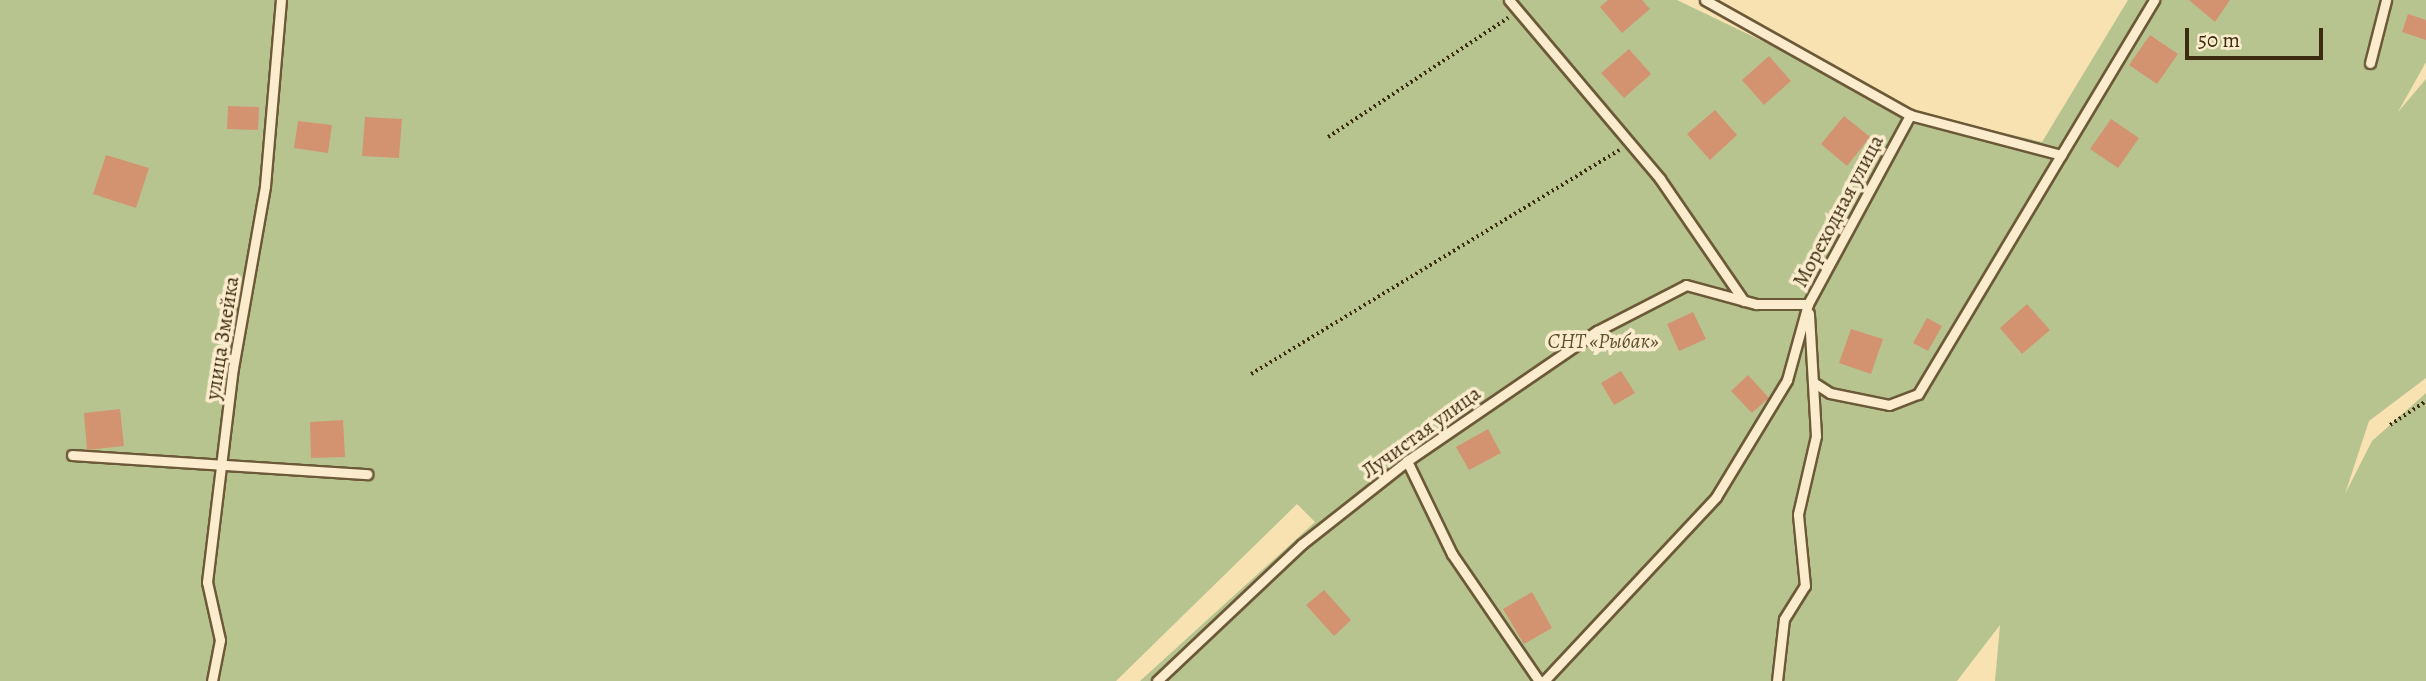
<!DOCTYPE html>
<meta charset="utf-8">
<style>
body{margin:0}
#map{position:relative;width:2426px;height:681px;overflow:hidden;background:#f8e2b1;font-family:Alegreya,serif}
div>[style]{position:absolute}
[style*='--x']{left:calc(var(--x)*1px);top:calc(var(--y)*1px);width:calc(var(--w)*1px);rotate:calc(var(--a)*1deg)}
.green>*{inset:0;background:#b7c490}
.building>*{inset:0;background:#d49370}
.path>*{height:3.5px;margin-top:-1.75px;transform-origin:0;background:repeating-linear-gradient(90deg,#3d2b0f 0 2px,transparent 0 5.5px)}
.roads{filter:drop-shadow(2px 0 #6c5938) drop-shadow(-2px 0 #6c5938) drop-shadow(0 2px #6c5938) drop-shadow(0 -2px #6c5938)}
.service>*{height:9px;margin:-4.5px;padding:0 4.5px;transform-origin:4.5px;border-radius:4.5px;background:#faeccc}
span{translate:-50% -50%;white-space:nowrap;text-align:center;line-height:1.15;-webkit-text-stroke:7px #faeccc;paint-order:stroke}
.street-label{font-size:21px;color:#3d2b0f}
.park-label{font-size:21px;color:#5c512f;font-style:italic}
.scale{position:absolute;left:2185px;top:28px;width:138px;height:32px;box-sizing:border-box;border:4px solid #3d2b0f;border-top:0;padding-left:9px;font-size:21px;line-height:24px;white-space:nowrap;color:#3d2b0f;-webkit-text-stroke:5px #faeccc;paint-order:stroke}
</style>
<div id="map">
<div class="green">
<i style="clip-path:polygon(0 0,1677px 0,1906px 110px,2042px 142px,2128px 0,2426px 0,2426px 62px,2398px 112px,2426px 79px,2426px 378px,2369px 421px,2345px 494px,2372px 441px,2426px 393px,2426px 681px,1995px 681px,2000px 625px,1957px 681px,1140px 681px,1315px 522px,1297px 504px,1116px 681px,0 681px)"></i>
</div>
<div class="building">
<i style="clip-path:polygon(1608px 0,1642px 0,1650px 9px,1622px 33px,1600px 7px)"></i>
<i style="clip-path:polygon(2189px 0,2230px 0,2215px 22px)"></i>
<i style="clip-path:polygon(2408px 14px,2426px 20px,2426px 40px,2402px 32px)"></i>
<i style="clip-path:polygon(2150px 35px,2178px 54px,2157px 84px,2129px 65px)"></i>
<i style="clip-path:polygon(1629px 49px,1651px 74px,1624px 98px,1601px 73px)"></i>
<i style="clip-path:polygon(1769px 56px,1791px 81px,1764px 105px,1742px 80px)"></i>
<i style="clip-path:polygon(228px 106px,259px 107px,258px 130px,227px 129px)"></i>
<i style="clip-path:polygon(1715px 110px,1737px 135px,1710px 160px,1687px 134px)"></i>
<i style="clip-path:polygon(1844px 116px,1870px 137px,1847px 166px,1821px 144px)"></i>
<i style="clip-path:polygon(365px 117px,402px 119px,399px 158px,362px 156px)"></i>
<i style="clip-path:polygon(2111px 119px,2139px 138px,2118px 168px,2090px 149px)"></i>
<i style="clip-path:polygon(298px 121px,332px 125px,328px 153px,294px 148px)"></i>
<i style="clip-path:polygon(106px 155px,149px 168px,136px 208px,93px 194px)"></i>
<i style="clip-path:polygon(2027px 304px,2050px 330px,2022px 354px,2000px 328px)"></i>
<i style="clip-path:polygon(1693px 312px,1706px 339px,1679px 351px,1667px 324px)"></i>
<i style="clip-path:polygon(1927px 318px,1942px 326px,1928px 351px,1913px 343px)"></i>
<i style="clip-path:polygon(1851px 329px,1883px 339px,1871px 374px,1839px 363px)"></i>
<i style="clip-path:polygon(1621px 371px,1635px 393px,1614px 405px,1601px 383px)"></i>
<i style="clip-path:polygon(1748px 375px,1769px 398px,1752px 413px,1731px 391px)"></i>
<i style="clip-path:polygon(120px 409px,124px 446px,87px 450px,84px 413px)"></i>
<i style="clip-path:polygon(343px 420px,345px 457px,311px 458px,310px 422px)"></i>
<i style="clip-path:polygon(1488px 429px,1501px 453px,1469px 470px,1456px 447px)"></i>
<i style="clip-path:polygon(1324px 590px,1351px 620px,1334px 636px,1306px 605px)"></i>
<i style="clip-path:polygon(1532px 592px,1552px 628px,1524px 644px,1503px 609px)"></i>
</div>
<div class="path">
<i style="--x:1328;--y:137;--w:216;--a:-33.5"></i>
<i style="--x:1251;--y:374;--w:431;--a:-31.3"></i>
<i style="--x:2390;--y:425;--w:43;--a:-33.7"></i>
</div>
<div class="roads">
<div class="service">
<i style="--x:1509;--y:0;--w:234;--a:49.8"></i>
<i style="--x:1660;--y:179;--w:148;--a:55.5"></i>
<i style="--x:1705;--y:0;--w:235;--a:29.3"></i>
<i style="--x:1910;--y:115;--w:156;--a:14.8"></i>
<i style="--x:2061;--y:155;--w:181;--a:-59"></i>
<i style="--x:2370;--y:63;--w:65;--a:-75.7"></i>
<i style="--x:1813;--y:382;--w:20;--a:33"></i>
<i style="--x:1830;--y:393;--w:60;--a:11.5"></i>
<i style="--x:1889;--y:405;--w:31;--a:-21"></i>
<i style="--x:1918;--y:394;--w:279;--a:-59.1"></i>
<i style="--x:72;--y:455;--w:296;--a:3.7"></i>
<i style="--x:1407;--y:461;--w:103;--a:64.2"></i>
<i style="--x:1452;--y:554;--w:154;--a:55.6"></i>
<i style="--x:212;--y:681;--w:42;--a:-79"></i>
<i style="--x:220;--y:640;--w:59;--a:-102.6"></i>
<i style="--x:207;--y:582;--w:216;--a:-83.1"></i>
<i style="--x:233;--y:368;--w:185;--a:-80"></i>
<i style="--x:265;--y:186;--w:187;--a:-85.1"></i>
<i style="--x:1157;--y:681;--w:199;--a:-43.4"></i>
<i style="--x:1302;--y:544;--w:134;--a:-38.3"></i>
<i style="--x:1407;--y:461;--w:230;--a:-34.4"></i>
<i style="--x:1597;--y:331;--w:100;--a:-27.3"></i>
<i style="--x:1686;--y:285;--w:73;--a:15.2"></i>
<i style="--x:1756;--y:304;--w:52;--a:0"></i>
<i style="--x:1808;--y:304;--w:215;--a:-61.6"></i>
<i style="--x:1544;--y:681;--w:252;--a:-46.9"></i>
<i style="--x:1716;--y:497;--w:137;--a:-58.7"></i>
<i style="--x:1787;--y:380;--w:79;--a:-74.6"></i>
<i style="--x:1777;--y:681;--w:62;--a:-83.6"></i>
<i style="--x:1784;--y:619;--w:39;--a:-58"></i>
<i style="--x:1805;--y:586;--w:72;--a:-95.6"></i>
<i style="--x:1798;--y:514;--w:80;--a:-77"></i>
<i style="--x:1816;--y:436;--w:123;--a:-93.3"></i>
</div>
</div>
<div class="street-label">
<span style="left:1838px;top:211px;rotate:-62deg">Мореходная улица</span>
<span style="left:222px;top:338px;rotate:-81deg">улица Змейка</span>
<span style="left:1421px;top:432px;rotate:-36deg">Лучистая улица</span>
</div>
<div class="park-label">
<span style="left:1603px;top:341px">СНТ «Рыбак»</span>
</div>
<div class="scale">50 m</div>
</div>
